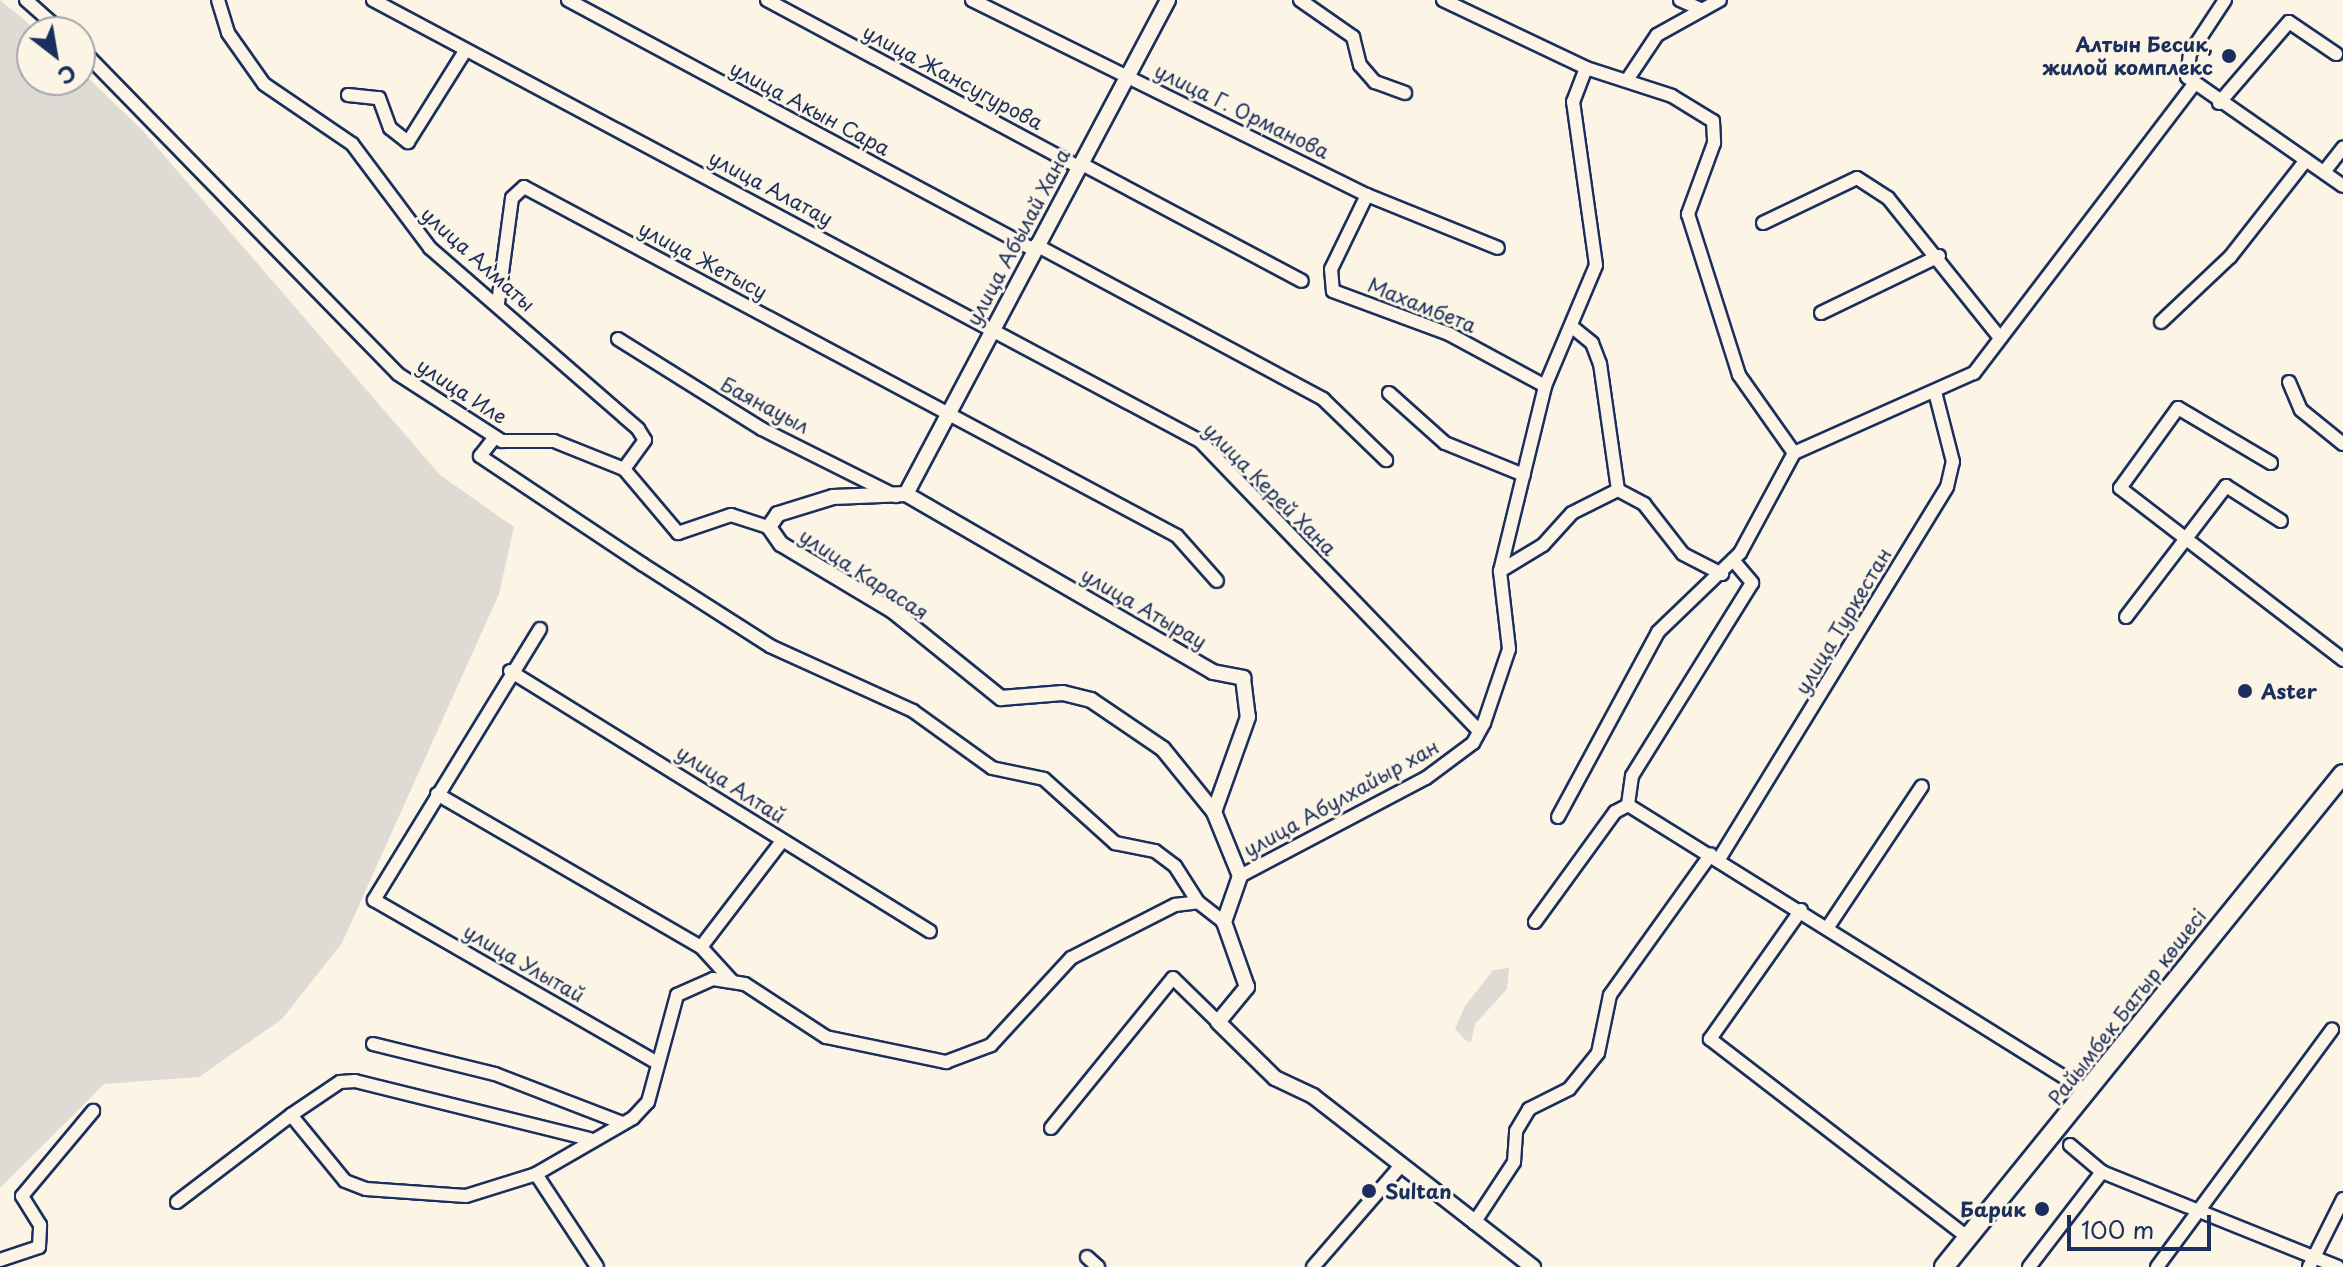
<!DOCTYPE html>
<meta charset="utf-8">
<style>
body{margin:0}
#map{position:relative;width:2343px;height:1267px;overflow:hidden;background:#fcf5e5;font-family:"Playpen Sans",sans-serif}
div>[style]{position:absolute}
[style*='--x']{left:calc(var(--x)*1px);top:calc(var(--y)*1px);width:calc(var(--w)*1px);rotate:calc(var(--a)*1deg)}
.green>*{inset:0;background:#dfdbd4}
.roads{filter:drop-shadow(2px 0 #1b2f5e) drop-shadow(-2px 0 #1b2f5e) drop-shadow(0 2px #1b2f5e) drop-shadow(0 -2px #1b2f5e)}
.minor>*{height:12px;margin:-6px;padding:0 6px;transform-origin:6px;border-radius:6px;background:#fcf5e5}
.tertiary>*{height:14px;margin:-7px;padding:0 7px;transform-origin:7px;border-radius:7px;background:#fcf5e5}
.primary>*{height:18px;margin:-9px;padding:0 9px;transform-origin:9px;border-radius:9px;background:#fcf5e5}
.dots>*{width:22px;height:22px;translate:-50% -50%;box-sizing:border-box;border:4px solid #fcf5e5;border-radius:50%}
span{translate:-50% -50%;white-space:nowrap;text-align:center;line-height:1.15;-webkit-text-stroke:6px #fcf5e5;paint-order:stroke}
.poi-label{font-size:20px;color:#1b2f5e;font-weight:700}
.right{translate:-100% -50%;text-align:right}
.left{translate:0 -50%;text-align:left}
.street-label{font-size:20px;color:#1b2f5e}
.north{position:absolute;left:16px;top:16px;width:80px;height:80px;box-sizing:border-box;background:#fcf5e5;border:2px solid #a2a6af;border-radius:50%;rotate:149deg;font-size:22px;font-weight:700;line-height:32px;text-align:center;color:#1b2f5e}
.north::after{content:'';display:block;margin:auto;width:28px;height:36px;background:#1b2f5e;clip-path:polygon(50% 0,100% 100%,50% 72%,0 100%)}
.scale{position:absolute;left:2067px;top:1215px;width:144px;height:36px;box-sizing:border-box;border:4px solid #1b2f5e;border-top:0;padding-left:10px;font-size:24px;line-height:28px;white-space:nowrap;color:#1b2f5e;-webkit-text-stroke:6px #fcf5e5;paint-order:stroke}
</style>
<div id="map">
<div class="green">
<i style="clip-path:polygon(0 0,39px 32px,32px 32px,32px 80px,80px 80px,80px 70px,143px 131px,440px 475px,514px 527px,499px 594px,342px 943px,282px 1019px,199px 1077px,104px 1084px,0 1188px)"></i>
<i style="clip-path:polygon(1509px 968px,1507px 989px,1475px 1024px,1471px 1042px,1465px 1040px,1455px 1029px,1465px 1006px,1493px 970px)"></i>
</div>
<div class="roads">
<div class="minor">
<i style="--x:26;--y:0;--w:48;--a:41.6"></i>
<i style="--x:218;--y:0;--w:34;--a:73"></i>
<i style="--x:228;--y:33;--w:62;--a:54.8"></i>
<i style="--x:264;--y:84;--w:107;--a:34.3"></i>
<i style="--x:352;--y:144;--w:130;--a:53.1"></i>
<i style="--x:430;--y:248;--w:276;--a:41"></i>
<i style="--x:638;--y:429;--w:13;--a:58"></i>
<i style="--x:645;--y:440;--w:36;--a:126"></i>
<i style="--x:373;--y:0;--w:937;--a:28.07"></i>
<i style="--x:1200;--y:441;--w:402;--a:46.1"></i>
<i style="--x:568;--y:0;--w:529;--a:28.21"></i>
<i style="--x:767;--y:0;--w:353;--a:28.2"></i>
<i style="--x:972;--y:0;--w:441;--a:26.3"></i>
<i style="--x:1367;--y:195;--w:141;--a:22"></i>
<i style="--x:1300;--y:0;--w:65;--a:34.9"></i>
<i style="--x:1353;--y:37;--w:29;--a:76"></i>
<i style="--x:1360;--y:65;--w:23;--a:49"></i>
<i style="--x:1375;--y:82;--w:32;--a:20"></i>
<i style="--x:1443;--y:0;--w:158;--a:25.4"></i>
<i style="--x:1586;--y:68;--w:90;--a:18"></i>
<i style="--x:1672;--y:96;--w:48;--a:31.4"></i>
<i style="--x:1713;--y:121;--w:22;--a:87"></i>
<i style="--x:1714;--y:143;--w:76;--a:110.1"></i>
<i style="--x:1688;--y:214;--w:169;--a:72.4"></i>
<i style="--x:1739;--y:375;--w:95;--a:54.8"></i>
<i style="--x:1680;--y:0;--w:24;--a:24"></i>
<i style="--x:2225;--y:0;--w:64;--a:123.4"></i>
<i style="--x:2190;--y:53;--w:24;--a:97"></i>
<i style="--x:2187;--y:77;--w:190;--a:34.9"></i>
<i style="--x:80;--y:48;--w:455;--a:45.7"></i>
<i style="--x:398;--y:374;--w:124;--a:32.8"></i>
<i style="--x:502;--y:441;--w:52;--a:0"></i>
<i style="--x:554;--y:441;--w:75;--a:21.8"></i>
<i style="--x:624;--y:469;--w:84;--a:49.8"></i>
<i style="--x:678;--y:533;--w:56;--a:-18.8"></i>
<i style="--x:731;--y:515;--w:40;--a:18"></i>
<i style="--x:1627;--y:80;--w:54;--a:-56.3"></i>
<i style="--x:1657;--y:35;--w:72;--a:-29.1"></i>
<i style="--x:348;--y:95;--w:31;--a:6"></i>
<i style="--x:379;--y:98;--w:32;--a:70"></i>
<i style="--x:390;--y:128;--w:23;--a:38"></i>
<i style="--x:408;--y:142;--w:107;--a:-57.9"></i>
<i style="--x:2219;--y:103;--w:107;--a:-49.2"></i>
<i style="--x:2289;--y:22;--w:57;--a:34.2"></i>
<i style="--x:1080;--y:163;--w:251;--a:28"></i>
<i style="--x:2324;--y:172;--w:31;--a:-52"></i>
<i style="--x:1367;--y:195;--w:82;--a:115.9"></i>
<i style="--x:1331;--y:269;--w:22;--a:85"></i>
<i style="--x:1333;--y:291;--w:124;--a:20.3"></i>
<i style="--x:1449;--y:334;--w:109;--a:28.4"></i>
<i style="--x:1763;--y:223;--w:104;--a:-25.6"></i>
<i style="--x:1857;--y:178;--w:37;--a:33"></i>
<i style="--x:1888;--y:198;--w:179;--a:51.3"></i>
<i style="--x:1036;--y:245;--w:326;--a:28.2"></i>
<i style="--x:1323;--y:399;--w:88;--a:44.1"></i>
<i style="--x:498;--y:303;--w:106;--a:-82.4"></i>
<i style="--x:512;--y:198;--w:16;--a:-43"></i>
<i style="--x:524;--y:187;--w:740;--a:28.12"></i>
<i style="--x:1177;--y:536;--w:60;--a:48.4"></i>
<i style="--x:1821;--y:313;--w:131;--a:-25.8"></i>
<i style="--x:2161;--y:322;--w:95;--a:-43.3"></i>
<i style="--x:2230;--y:257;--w:123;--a:-51.9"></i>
<i style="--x:618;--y:339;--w:170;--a:32"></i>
<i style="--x:762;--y:429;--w:150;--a:26.6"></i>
<i style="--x:2289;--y:382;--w:30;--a:67"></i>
<i style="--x:2301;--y:410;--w:54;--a:39"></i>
<i style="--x:1389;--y:393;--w:75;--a:41.8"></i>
<i style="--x:1445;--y:443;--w:85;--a:22.1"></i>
<i style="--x:495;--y:437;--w:24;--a:128"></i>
<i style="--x:480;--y:456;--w:195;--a:33.7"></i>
<i style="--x:642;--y:564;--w:152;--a:32.6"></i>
<i style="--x:770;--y:646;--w:157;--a:24.4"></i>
<i style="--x:913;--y:711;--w:97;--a:35.8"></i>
<i style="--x:992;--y:768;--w:53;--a:11.9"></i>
<i style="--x:1044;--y:779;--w:96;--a:42"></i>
<i style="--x:1115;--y:843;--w:41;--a:11.3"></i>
<i style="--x:1155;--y:851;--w:25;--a:37"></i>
<i style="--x:1175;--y:866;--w:43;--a:57.4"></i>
<i style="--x:2271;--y:463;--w:108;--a:-149.4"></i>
<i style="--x:2178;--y:408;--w:99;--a:125.9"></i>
<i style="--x:2120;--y:488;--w:282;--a:37.6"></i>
<i style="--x:1618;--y:490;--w:30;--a:28"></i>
<i style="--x:1644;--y:504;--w:63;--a:52"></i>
<i style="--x:1683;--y:554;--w:44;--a:27.1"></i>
<i style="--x:1733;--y:560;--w:30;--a:50"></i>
<i style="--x:1752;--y:583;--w:227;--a:121.9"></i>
<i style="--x:1632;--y:776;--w:29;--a:98"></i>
<i style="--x:1628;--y:805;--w:542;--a:31.96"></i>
<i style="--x:1500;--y:571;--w:50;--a:-31.2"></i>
<i style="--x:1543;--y:545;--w:43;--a:-47.8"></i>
<i style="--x:1572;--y:513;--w:51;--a:-26.6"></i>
<i style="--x:1618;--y:490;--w:127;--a:-98.1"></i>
<i style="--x:1600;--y:364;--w:22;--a:-111"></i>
<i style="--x:1592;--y:343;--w:26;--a:-141"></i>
<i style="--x:2126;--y:617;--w:165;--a:-52.6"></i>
<i style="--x:2226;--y:486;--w:65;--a:32.5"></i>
<i style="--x:540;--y:629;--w:318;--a:121.5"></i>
<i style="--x:374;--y:900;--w:323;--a:29.9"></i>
<i style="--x:510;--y:671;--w:494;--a:31.8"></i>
<i style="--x:437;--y:794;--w:305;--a:30.1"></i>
<i style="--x:701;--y:947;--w:47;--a:47.6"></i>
<i style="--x:1558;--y:817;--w:210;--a:-61.6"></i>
<i style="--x:1658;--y:632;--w:114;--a:-43.9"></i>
<i style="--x:1740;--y:553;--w:114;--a:-61.6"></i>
<i style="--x:1794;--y:453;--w:197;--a:-24"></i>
<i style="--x:1974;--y:373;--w:361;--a:-52.7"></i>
<i style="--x:1719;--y:859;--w:436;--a:-58.5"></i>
<i style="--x:1947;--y:487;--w:26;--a:-77"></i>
<i style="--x:1953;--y:462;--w:72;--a:-104.4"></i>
<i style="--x:1240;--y:876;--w:210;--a:-27.8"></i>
<i style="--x:1426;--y:778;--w:59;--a:-36.7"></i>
<i style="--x:1473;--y:743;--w:23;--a:-61"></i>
<i style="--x:1484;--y:723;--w:78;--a:-71.3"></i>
<i style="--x:1509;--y:649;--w:79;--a:-96.6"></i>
<i style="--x:1500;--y:571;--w:190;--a:-76.3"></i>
<i style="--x:1545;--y:386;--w:131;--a:-67.1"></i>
<i style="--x:1596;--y:265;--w:165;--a:-98"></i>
<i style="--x:1573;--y:102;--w:36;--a:-69"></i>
<i style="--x:1801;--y:910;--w:158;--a:125.2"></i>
<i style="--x:1710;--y:1039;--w:326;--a:37.6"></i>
<i style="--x:1535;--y:922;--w:136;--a:-54"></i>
<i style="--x:1615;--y:812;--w:15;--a:-28"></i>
<i style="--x:1828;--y:927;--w:169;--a:-56.3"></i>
<i style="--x:701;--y:947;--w:133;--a:-52.6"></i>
<i style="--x:373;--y:1044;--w:126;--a:13.8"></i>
<i style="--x:495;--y:1074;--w:136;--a:21.1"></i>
<i style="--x:291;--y:1115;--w:59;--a:-34"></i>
<i style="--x:340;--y:1082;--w:15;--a:-4"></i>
<i style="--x:355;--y:1081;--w:242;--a:13.9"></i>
<i style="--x:1051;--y:1128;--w:193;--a:-50.9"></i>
<i style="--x:1173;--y:978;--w:63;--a:44.4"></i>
<i style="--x:2070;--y:1145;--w:42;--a:40.2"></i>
<i style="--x:2102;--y:1172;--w:254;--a:21.9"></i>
<i style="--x:536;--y:1174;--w:111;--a:56.7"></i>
<i style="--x:177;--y:1202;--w:143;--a:-37.3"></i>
<i style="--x:291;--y:1115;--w:85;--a:50.7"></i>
<i style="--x:345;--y:1181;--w:22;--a:21"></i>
<i style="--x:366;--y:1189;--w:100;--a:4"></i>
<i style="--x:466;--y:1196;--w:73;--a:-17.4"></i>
<i style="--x:536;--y:1174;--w:112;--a:-30"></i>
<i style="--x:633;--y:1118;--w:22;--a:-47"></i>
<i style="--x:648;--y:1102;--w:111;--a:-74.8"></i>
<i style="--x:677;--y:995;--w:39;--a:-24"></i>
<i style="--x:713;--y:979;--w:32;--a:9"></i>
<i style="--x:745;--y:984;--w:97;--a:33.2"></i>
<i style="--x:826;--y:1037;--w:123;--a:11.8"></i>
<i style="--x:946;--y:1062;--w:48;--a:-20.7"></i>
<i style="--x:991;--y:1045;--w:118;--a:-47.4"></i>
<i style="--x:1071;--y:958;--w:117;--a:-27"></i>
<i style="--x:1175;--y:905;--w:23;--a:-7"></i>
<i style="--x:1198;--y:902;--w:33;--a:38"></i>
<i style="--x:1474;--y:1223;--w:73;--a:-56.7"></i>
<i style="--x:1514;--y:1162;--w:31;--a:-86"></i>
<i style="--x:1516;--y:1131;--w:26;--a:-59"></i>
<i style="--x:1529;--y:1109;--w:45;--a:-26.6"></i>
<i style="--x:1569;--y:1089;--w:46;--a:-51.1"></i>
<i style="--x:1598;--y:1053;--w:59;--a:-78.3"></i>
<i style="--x:1610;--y:995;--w:173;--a:-54.4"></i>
<i style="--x:1087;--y:1257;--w:15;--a:42"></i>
<i style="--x:0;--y:1260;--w:41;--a:-18.4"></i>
<i style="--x:39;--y:1247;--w:22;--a:-87"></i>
<i style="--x:40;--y:1225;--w:34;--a:-122"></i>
<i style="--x:22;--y:1196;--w:111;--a:-50.1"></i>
<i style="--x:1313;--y:1267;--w:130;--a:-49.1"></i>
<i style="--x:2029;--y:1267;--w:120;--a:-52.5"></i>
<i style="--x:2157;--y:1267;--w:295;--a:-53.6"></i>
<i style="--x:2309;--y:1267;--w:76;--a:-63.4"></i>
</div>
<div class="tertiary">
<i style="--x:906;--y:494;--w:73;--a:177.6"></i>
<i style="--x:833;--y:497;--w:58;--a:162.8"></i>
<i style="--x:778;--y:514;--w:16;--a:125"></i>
<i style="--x:769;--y:527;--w:21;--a:55"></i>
<i style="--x:781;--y:544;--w:131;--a:30.9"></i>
<i style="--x:893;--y:611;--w:139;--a:38.9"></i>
<i style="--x:1001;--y:698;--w:62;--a:-4.6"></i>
<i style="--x:1063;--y:693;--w:29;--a:14"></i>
<i style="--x:1091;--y:700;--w:87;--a:34.2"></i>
<i style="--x:1163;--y:749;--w:81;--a:51"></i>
<i style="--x:1214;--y:812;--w:69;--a:67.9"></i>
<i style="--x:1240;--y:876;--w:49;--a:109.2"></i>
<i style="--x:1224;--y:922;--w:69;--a:70.5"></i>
<i style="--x:1247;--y:987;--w:45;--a:129.6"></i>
<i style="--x:1218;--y:1022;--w:80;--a:44.5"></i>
<i style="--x:1275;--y:1078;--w:42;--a:25.3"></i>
<i style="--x:1313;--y:1096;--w:279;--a:37.9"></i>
<i style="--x:906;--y:494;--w:559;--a:-62.06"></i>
<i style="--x:906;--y:494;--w:355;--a:30.1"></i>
<i style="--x:1213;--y:672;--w:31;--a:11"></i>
<i style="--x:1243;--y:678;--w:39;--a:83"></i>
<i style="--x:1248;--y:717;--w:101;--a:109.7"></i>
</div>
<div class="primary">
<i style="--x:1944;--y:1267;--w:634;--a:-51.02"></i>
</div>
</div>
<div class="dots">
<i style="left:2229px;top:56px;background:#1b2f5e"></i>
<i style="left:2245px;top:691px;background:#1b2f5e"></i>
<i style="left:1369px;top:1191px;background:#1b2f5e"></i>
<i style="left:2042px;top:1209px;background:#1b2f5e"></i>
</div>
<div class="poi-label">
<span class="right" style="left:2213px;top:56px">Алтын Бесик,<br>жилой комплекс</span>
<span class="left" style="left:2261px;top:691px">Aster</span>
<span class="left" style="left:1385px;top:1191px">Sultan</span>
<span class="right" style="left:2026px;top:1209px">Барик</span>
</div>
<div class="street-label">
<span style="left:953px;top:77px;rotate:28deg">улица Жансугурова</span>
<span style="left:810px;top:108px;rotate:28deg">улица Акын Сара</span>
<span style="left:1242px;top:111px;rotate:26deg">улица Г. Орманова</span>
<span style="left:771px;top:188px;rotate:28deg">улица Алатау</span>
<span style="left:1018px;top:237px;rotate:-62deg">улица Абылай Хана</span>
<span style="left:478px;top:259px;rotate:42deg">улица Алматы</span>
<span style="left:703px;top:260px;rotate:28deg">улица Жетысу</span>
<span style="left:1422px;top:305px;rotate:22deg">Махамбета</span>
<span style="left:462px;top:391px;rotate:33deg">улица Иле</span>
<span style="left:765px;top:405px;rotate:28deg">Баянауыл</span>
<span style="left:1270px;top:489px;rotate:45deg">улица Керей Хана</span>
<span style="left:864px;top:574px;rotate:33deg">улица Карасая</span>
<span style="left:1144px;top:608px;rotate:30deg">улица Атырау</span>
<span style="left:1843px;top:621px;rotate:-59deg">улица Туркестан</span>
<span style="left:731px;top:784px;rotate:33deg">улица Алтай</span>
<span style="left:1341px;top:798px;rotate:-29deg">улица Абулхайыр хан</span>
<span style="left:524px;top:963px;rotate:30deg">улица Улытай</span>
<span style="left:2127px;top:1007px;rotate:-52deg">Райымбек Батыр көшесі</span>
</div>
<div class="north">С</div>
<div class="scale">100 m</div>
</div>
